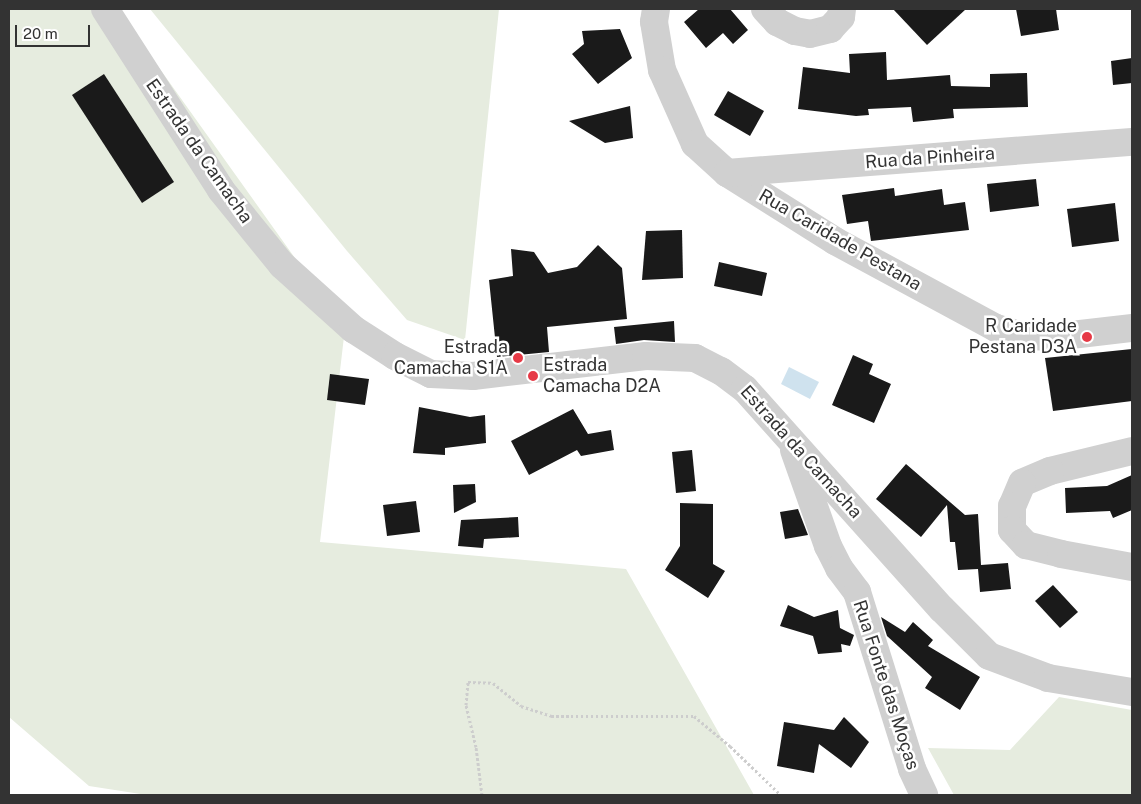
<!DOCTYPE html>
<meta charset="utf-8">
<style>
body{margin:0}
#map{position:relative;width:1141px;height:804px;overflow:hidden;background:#fff;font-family:"Public Sans",sans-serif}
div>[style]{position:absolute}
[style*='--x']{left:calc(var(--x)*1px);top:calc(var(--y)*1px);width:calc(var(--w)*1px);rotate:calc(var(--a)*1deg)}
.green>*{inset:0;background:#e6ecdf}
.water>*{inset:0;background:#cfe2ee}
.building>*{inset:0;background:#1a1a1a}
.path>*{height:3px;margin-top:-1.5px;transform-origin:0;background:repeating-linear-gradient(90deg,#cdcdcd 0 2.5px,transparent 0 5px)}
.minor>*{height:28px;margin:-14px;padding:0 14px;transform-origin:14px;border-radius:14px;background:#d0d0d0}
.dots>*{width:14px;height:14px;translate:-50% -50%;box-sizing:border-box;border:2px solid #fff;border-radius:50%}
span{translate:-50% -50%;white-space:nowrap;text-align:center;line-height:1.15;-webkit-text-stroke:5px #fff;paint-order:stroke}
.street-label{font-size:18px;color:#333}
.poi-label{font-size:18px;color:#333}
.right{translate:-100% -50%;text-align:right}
.left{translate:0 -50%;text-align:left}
.frame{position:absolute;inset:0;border:10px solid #333;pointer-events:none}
.scale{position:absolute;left:15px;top:25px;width:75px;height:22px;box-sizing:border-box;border:2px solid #333;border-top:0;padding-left:6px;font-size:15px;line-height:18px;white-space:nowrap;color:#333;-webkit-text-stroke:4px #fff;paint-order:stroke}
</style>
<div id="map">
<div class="green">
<i style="clip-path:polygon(9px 9px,117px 9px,345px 328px,320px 542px,626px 569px,754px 795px,147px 795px,89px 786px,9px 717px)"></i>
<i style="clip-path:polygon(150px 9px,499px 9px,465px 340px,407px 320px,347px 251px)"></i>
<i style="clip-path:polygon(1059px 697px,1132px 710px,1132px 795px,954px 795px,928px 748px,1010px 750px)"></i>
</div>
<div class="water">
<i style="clip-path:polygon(789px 367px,819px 382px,810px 399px,781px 384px)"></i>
</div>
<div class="building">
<i style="clip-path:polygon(699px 9px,730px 9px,748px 30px,733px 44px,723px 33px,706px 48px,684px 22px)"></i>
<i style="clip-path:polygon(893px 9px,966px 9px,927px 45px)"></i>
<i style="clip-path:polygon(1016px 9px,1056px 9px,1059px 30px,1021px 36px)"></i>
<i style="clip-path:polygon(620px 29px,632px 58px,598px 84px,572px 54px,584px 44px,582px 31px)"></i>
<i style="clip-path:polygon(886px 52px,887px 80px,950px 75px,951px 86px,990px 87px,990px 74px,1027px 73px,1028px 107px,953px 109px,954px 118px,913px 122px,911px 107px,868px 109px,869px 115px,856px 116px,798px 109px,803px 67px,850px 73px,849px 54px)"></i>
<i style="clip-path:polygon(1132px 58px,1132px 83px,1113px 85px,1111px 61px)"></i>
<i style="clip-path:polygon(104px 74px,174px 182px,142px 203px,72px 95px)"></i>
<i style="clip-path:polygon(728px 91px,764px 111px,750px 136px,714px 115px)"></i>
<i style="clip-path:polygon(630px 106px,633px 138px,605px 143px,569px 121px)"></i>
<i style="clip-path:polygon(1036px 179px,1039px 206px,990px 212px,987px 184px)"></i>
<i style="clip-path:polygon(894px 188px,895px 196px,942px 189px,944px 205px,965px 202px,969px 230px,871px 241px,868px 221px,847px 224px,842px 195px)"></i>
<i style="clip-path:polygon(1115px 203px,1119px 241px,1072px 247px,1067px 209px)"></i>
<i style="clip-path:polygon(682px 230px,683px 278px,642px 280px,646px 231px)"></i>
<i style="clip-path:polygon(598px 245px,622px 268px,627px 319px,547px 327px,549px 352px,497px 357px,489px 280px,513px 276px,511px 249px,534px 252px,548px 273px,577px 267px)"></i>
<i style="clip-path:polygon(719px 262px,767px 273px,762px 296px,714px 286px)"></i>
<i style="clip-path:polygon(674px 321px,675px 342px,644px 340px,616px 344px,614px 327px)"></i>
<i style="clip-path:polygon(1132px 349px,1132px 401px,1053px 411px,1045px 358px)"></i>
<i style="clip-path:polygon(853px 355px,873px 364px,869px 374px,891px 384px,874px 423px,832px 405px)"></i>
<i style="clip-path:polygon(330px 374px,369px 379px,365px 405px,327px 400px)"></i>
<i style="clip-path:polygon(419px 407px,470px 417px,485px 415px,486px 443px,445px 448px,445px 455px,413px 453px)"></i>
<i style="clip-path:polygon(573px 409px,588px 434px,611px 430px,614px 450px,581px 456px,577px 450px,529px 475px,511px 441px)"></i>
<i style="clip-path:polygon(692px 450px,696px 491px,676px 493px,672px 452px)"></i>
<i style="clip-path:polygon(906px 464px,965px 515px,978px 514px,981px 565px,1008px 563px,1011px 589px,980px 592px,978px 569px,958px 570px,955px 542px,950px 542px,947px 505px,921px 537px,876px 499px)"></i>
<i style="clip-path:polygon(1132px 475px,1132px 510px,1113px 518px,1110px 511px,1066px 513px,1065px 488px,1107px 486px)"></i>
<i style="clip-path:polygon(475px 484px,476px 502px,454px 513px,453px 485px)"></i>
<i style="clip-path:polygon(416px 501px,420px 532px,387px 536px,383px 505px)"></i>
<i style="clip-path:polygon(680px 503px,713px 504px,713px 564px,725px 571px,708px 598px,665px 570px,680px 546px)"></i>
<i style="clip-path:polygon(798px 509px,808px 535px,785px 539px,780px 512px)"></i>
<i style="clip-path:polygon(518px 517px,519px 537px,484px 539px,483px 548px,458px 546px,461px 520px)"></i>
<i style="clip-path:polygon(1053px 585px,1078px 612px,1060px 628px,1035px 601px)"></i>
<i style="clip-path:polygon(788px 605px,814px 617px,838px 610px,840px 628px,854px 635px,850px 646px,841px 644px,842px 652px,818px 654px,813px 636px,780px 626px)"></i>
<i style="clip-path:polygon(881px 617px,905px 632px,913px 622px,933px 640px,928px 646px,980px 677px,960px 710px,925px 688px,932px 677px,887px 636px)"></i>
<i style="clip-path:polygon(844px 717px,869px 742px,851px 768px,819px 744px,814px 773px,777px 766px,784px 722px,834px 730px)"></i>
</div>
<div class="path">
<i style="--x:482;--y:795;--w:48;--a:-97.1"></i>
<i style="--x:476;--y:747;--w:43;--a:-103.4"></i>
<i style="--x:466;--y:705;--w:23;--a:-85"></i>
<i style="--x:468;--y:682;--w:25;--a:2"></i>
<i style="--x:493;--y:683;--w:36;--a:39"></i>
<i style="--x:521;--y:706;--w:32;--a:18"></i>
<i style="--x:551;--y:716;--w:143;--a:0"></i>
<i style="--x:694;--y:716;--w:47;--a:39.8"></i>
<i style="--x:730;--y:746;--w:71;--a:43.9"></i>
</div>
<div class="minor">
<i style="--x:105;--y:9;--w:215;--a:57.3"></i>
<i style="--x:221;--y:190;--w:97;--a:50.9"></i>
<i style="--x:282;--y:265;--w:96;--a:42"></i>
<i style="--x:353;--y:329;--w:50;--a:32.7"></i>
<i style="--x:395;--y:356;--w:40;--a:26.6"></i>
<i style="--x:431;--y:374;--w:42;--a:2.7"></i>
<i style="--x:473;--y:376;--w:174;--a:-6.6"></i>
<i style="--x:646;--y:356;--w:49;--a:2.3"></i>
<i style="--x:695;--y:358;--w:29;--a:27"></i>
<i style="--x:721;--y:371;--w:30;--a:37"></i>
<i style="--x:745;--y:389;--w:295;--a:48.2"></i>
<i style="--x:942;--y:609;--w:66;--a:45"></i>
<i style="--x:989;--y:656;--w:63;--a:20.4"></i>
<i style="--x:1048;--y:678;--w:85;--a:9.5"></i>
<i style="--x:656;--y:9;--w:13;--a:99"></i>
<i style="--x:654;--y:22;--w:49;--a:80.5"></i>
<i style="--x:662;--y:70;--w:81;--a:66"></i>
<i style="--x:695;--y:144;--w:43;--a:42.2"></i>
<i style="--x:727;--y:173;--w:128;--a:32.2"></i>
<i style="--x:835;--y:241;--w:183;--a:28.4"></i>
<i style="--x:996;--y:328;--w:28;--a:17"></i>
<i style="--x:1023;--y:336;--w:31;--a:2"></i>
<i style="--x:1054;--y:337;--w:79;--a:-6.6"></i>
<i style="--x:765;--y:9;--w:18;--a:47"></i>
<i style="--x:777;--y:22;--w:20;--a:27"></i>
<i style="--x:795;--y:31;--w:15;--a:11"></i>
<i style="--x:810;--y:34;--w:21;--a:-14"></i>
<i style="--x:830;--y:29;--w:16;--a:-47"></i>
<i style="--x:841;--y:17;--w:8;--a:-83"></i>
<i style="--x:727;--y:173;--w:406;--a:-4.4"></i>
<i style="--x:794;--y:450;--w:102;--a:70.5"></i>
<i style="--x:828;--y:546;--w:25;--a:63"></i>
<i style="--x:839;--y:568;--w:30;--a:53"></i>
<i style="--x:857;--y:592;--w:185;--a:72.7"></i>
<i style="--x:912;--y:769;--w:29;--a:65"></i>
<i style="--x:1132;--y:451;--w:84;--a:166.3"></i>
<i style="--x:1050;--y:471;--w:30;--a:157"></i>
<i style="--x:1022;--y:483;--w:25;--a:113"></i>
<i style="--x:1012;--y:506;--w:24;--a:90"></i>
<i style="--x:1012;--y:530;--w:21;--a:47"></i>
<i style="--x:1026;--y:545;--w:36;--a:14"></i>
<i style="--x:1061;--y:554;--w:72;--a:10.4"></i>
</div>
<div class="dots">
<i style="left:1087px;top:337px;background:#e63946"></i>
<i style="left:518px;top:358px;background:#e63946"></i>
<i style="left:533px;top:376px;background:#e63946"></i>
</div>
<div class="street-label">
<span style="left:199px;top:151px;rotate:55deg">Estrada da Camacha</span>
<span style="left:930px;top:158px;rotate:-4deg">Rua da Pinheira</span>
<span style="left:840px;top:240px;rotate:30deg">Rua Caridade Pestana</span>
<span style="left:801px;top:452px;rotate:48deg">Estrada da Camacha</span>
<span style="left:886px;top:685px;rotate:72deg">Rua Fonte das Moças</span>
</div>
<div class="poi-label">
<span class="right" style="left:1077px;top:337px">R Caridade<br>Pestana D3A</span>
<span class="right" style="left:508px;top:358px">Estrada<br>Camacha S1A</span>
<span class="left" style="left:543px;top:376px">Estrada<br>Camacha D2A</span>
</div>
<div class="frame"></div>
<div class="scale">20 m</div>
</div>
